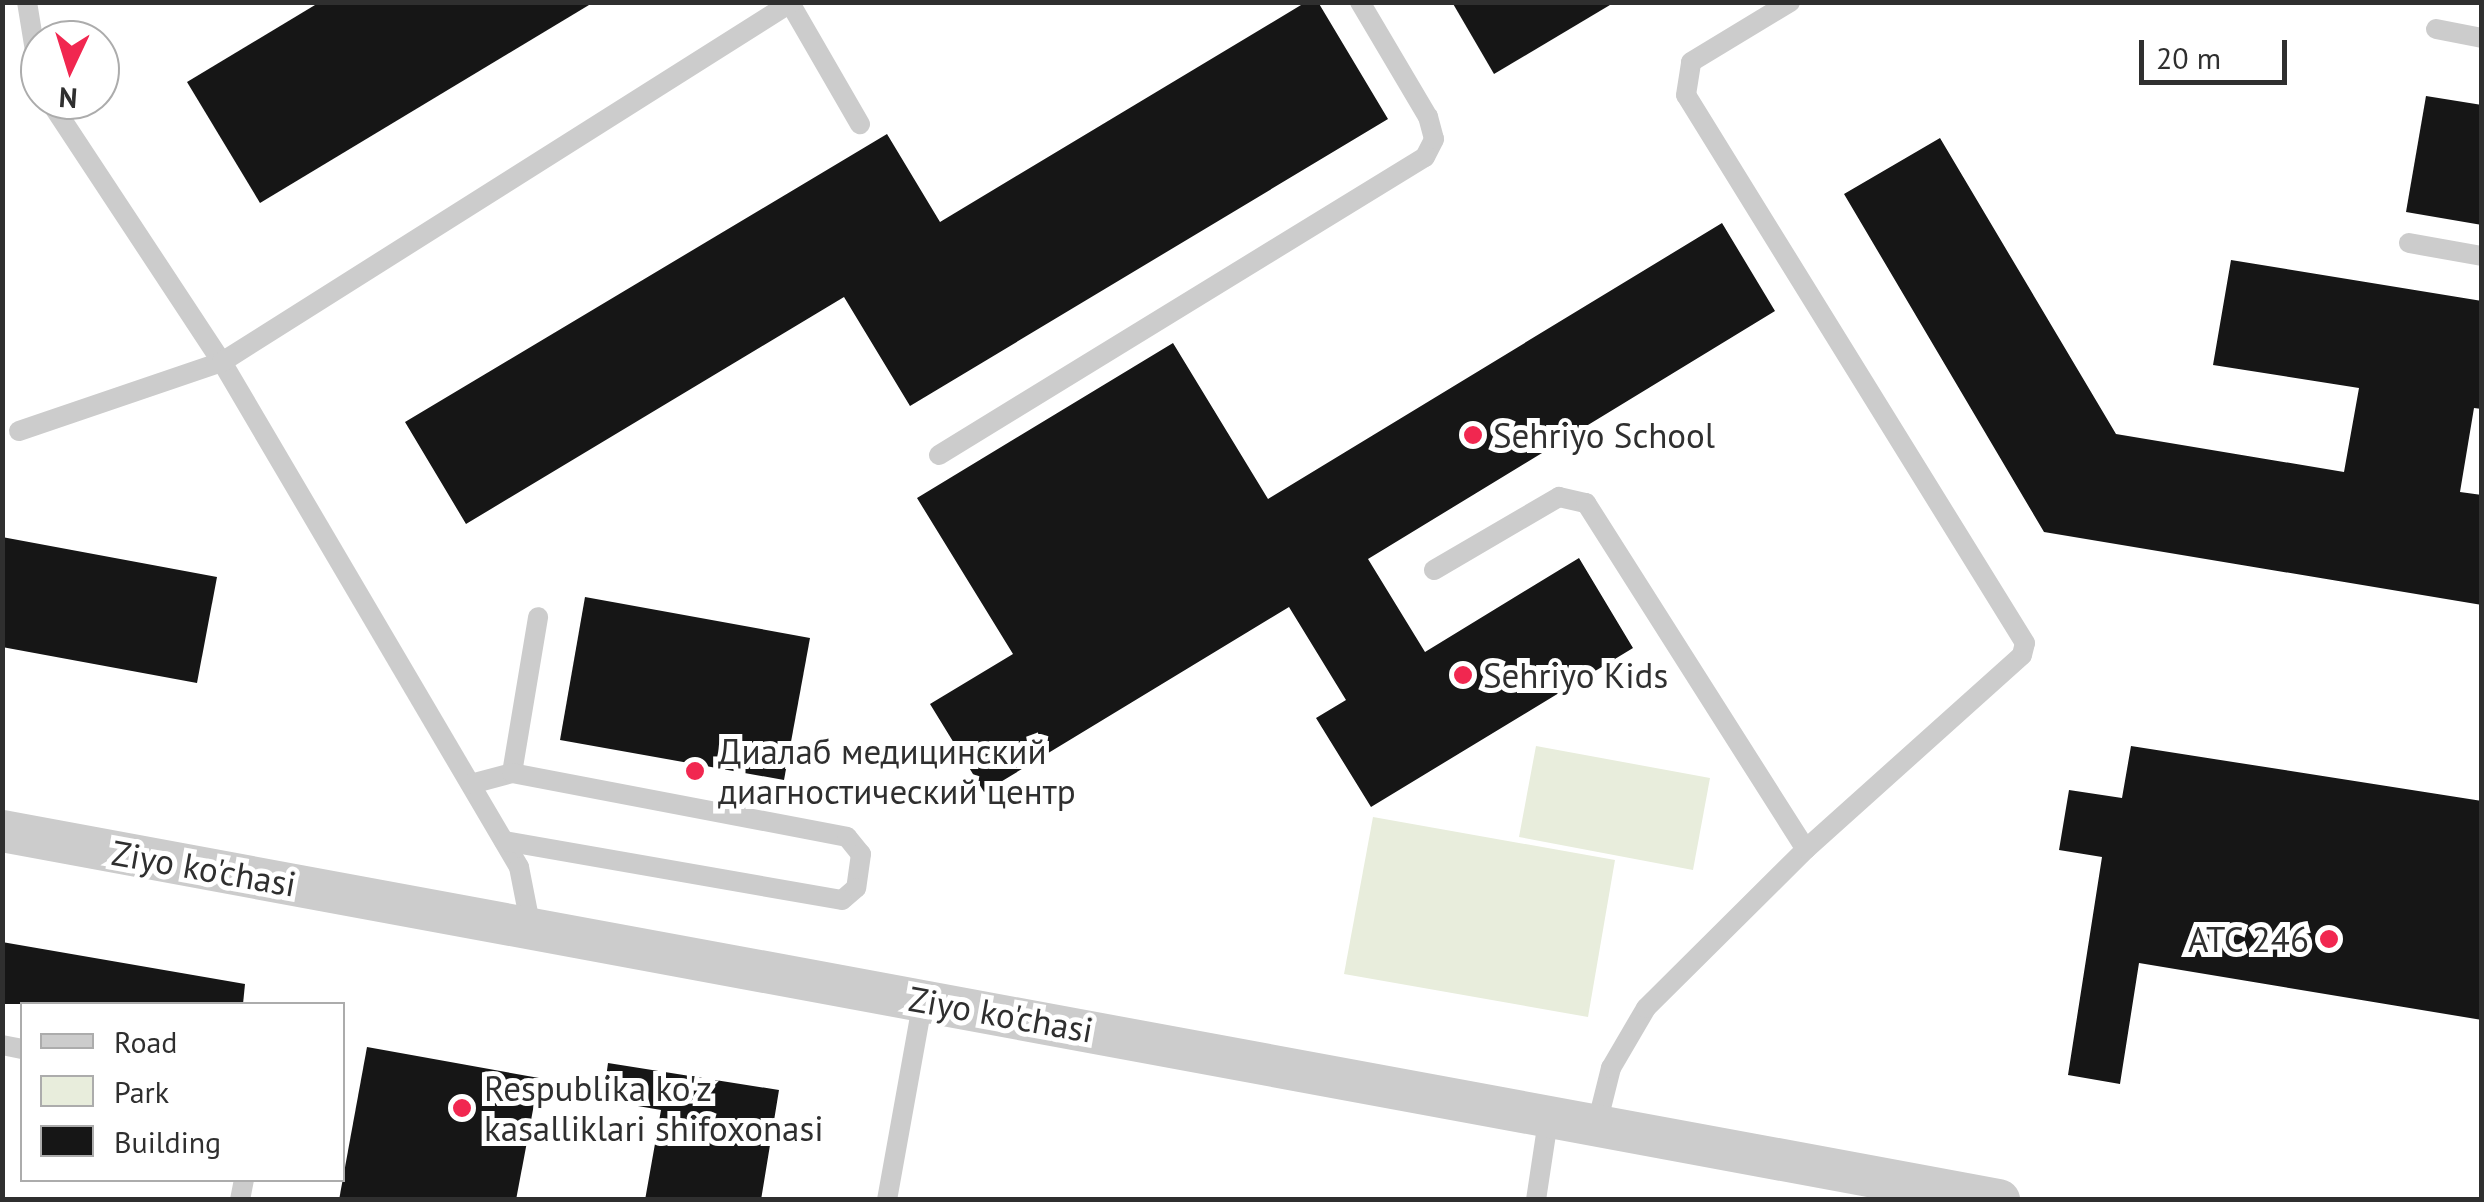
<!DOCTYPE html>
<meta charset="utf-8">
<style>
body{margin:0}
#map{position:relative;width:2484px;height:1202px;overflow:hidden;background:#fff;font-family:"PT Sans",sans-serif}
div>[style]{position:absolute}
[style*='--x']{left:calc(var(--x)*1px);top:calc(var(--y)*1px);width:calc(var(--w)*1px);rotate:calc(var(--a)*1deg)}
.green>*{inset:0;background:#e8eddc}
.building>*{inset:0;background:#161616}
.lane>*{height:20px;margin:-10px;padding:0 10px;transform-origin:10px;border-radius:10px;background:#ccc}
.street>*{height:42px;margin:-21px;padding:0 21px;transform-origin:21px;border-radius:21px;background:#ccc}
.dots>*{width:28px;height:28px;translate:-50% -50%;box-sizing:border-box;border:5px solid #fff;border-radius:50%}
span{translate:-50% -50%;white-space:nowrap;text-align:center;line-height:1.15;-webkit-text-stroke:10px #fff;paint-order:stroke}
.poi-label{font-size:35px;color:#2f2f2f}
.left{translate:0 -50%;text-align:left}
.right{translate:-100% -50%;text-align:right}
.street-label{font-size:35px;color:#2f2f2f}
.frame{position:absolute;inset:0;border:5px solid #2f2f2f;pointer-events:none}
.legend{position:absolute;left:20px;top:1002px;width:325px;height:180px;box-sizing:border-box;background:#fff;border:2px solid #acacac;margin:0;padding:12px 18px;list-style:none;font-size:30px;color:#2f2f2f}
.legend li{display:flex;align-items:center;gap:20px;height:50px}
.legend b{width:50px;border:2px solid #acacac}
.north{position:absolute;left:20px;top:20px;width:100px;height:100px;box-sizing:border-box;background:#fff;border:2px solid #acacac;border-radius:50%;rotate:184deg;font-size:28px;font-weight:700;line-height:40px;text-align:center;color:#2f2f2f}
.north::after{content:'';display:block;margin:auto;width:35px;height:45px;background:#f12750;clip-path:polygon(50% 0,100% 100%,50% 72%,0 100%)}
.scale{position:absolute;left:2139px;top:40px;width:148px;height:45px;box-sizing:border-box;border:5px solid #2f2f2f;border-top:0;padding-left:12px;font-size:30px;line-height:35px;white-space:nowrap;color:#2f2f2f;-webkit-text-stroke:8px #fff;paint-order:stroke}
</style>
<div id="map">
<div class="green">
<i style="clip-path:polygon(1536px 746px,1710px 778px,1693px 870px,1519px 837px)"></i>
<i style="clip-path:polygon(1373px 817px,1615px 860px,1588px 1017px,1344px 974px)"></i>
</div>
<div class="building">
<i style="clip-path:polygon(320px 2px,594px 2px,260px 203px,187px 82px)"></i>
<i style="clip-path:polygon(1306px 2px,1318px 2px,1388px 119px,910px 406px,844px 297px,466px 524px,405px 422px,887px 134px,940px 222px)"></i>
<i style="clip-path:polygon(1452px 2px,1615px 2px,1494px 74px)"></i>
<i style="clip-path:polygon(2426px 96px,2482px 105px,2482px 225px,2406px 212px)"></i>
<i style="clip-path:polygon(1940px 138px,2116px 434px,2344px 472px,2359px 388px,2213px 365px,2231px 260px,2482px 301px,2482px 409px,2474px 408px,2460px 492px,2482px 495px,2482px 605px,2044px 532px,1844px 194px)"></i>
<i style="clip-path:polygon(1722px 223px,1775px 311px,1368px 559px,1425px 652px,1579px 558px,1633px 648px,1371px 807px,1316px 718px,1346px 700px,1289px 607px,984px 792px,930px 704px,1013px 654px,917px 498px,1173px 343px,1268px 499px)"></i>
<i style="clip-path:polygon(2px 537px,217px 577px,197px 683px,2px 647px)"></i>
<i style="clip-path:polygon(585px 597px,810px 638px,784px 780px,560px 740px)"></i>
<i style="clip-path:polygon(2131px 746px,2482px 801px,2482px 1020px,2139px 963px,2120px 1084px,2068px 1075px,2102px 857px,2059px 850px,2069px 790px,2122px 798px)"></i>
<i style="clip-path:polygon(2px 942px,245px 984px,243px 1004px,2px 1004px)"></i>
<i style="clip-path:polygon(367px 1047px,539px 1078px,516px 1200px,339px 1200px)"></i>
<i style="clip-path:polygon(608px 1063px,779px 1090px,761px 1200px,645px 1200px,661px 1110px,603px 1100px)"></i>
</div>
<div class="lane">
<i style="--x:27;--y:2;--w:80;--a:80.7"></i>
<i style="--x:790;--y:3;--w:140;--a:60"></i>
<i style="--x:2436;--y:29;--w:47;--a:11.1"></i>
<i style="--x:49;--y:100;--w:314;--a:56.6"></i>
<i style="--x:222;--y:362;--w:586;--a:59.54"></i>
<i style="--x:519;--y:867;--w:62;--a:78.9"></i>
<i style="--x:2409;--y:243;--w:74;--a:10.1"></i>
<i style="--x:19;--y:431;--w:214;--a:-18.8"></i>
<i style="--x:222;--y:362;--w:674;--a:-32.28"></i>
<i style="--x:939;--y:455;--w:570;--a:-31.52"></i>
<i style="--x:1425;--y:157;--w:20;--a:-63"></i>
<i style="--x:1434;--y:139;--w:23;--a:-105"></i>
<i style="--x:1428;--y:117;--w:134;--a:-120.6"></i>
<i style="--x:1434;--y:570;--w:145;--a:-30.3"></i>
<i style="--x:1559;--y:497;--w:28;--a:13"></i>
<i style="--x:1586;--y:503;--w:410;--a:57.6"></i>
<i style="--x:512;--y:773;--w:158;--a:-80.5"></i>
<i style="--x:471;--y:784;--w:42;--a:-15"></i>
<i style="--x:512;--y:773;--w:341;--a:10.8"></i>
<i style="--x:847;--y:837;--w:22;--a:51"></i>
<i style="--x:861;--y:854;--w:34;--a:98"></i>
<i style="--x:856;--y:888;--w:18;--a:139"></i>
<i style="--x:842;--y:900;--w:343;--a:-170.1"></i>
<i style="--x:2;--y:1045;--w:20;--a:11"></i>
<i style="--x:1597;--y:1124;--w:58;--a:-76"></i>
<i style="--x:1611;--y:1068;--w:69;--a:-59.7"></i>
<i style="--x:1646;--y:1008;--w:226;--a:-44.8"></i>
<i style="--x:1806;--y:849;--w:290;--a:-41.9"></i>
<i style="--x:2022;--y:655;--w:12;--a:-76"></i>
<i style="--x:2025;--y:643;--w:644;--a:-121.74"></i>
<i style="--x:1686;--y:95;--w:33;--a:-81"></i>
<i style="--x:1691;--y:62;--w:116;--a:-31.2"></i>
<i style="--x:240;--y:1200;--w:20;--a:-79"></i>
<i style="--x:887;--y:1200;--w:203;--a:-79.8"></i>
<i style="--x:1536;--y:1200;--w:87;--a:-81.4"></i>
</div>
<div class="street">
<i style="--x:2;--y:831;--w:2031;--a:10.47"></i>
</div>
<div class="dots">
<i style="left:1473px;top:435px;background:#f12750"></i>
<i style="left:1463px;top:675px;background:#f12750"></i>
<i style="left:695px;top:771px;background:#f12750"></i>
<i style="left:2329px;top:939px;background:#f12750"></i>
<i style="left:462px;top:1108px;background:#f12750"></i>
</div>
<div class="poi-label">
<span class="left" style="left:1493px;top:435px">Sehriyo School</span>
<span class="left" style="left:1483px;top:675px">Sehriyo Kids</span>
<span class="left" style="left:718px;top:771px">Диалаб медицинский<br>диагностический центр</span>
<span class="right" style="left:2309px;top:939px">АТС 246</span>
<span class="left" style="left:484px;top:1108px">Respublika ko'z<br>kasalliklari shifoxonasi</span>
</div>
<div class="street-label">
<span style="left:204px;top:868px;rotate:10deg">Ziyo ko'chasi</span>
<span style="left:1001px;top:1014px;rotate:10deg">Ziyo ko'chasi</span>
</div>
<div class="frame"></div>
<ul class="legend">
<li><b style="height:12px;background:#ccc"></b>Road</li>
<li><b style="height:28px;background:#e8eddc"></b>Park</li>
<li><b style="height:28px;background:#161616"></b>Building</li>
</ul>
<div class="north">N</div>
<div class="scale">20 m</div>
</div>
